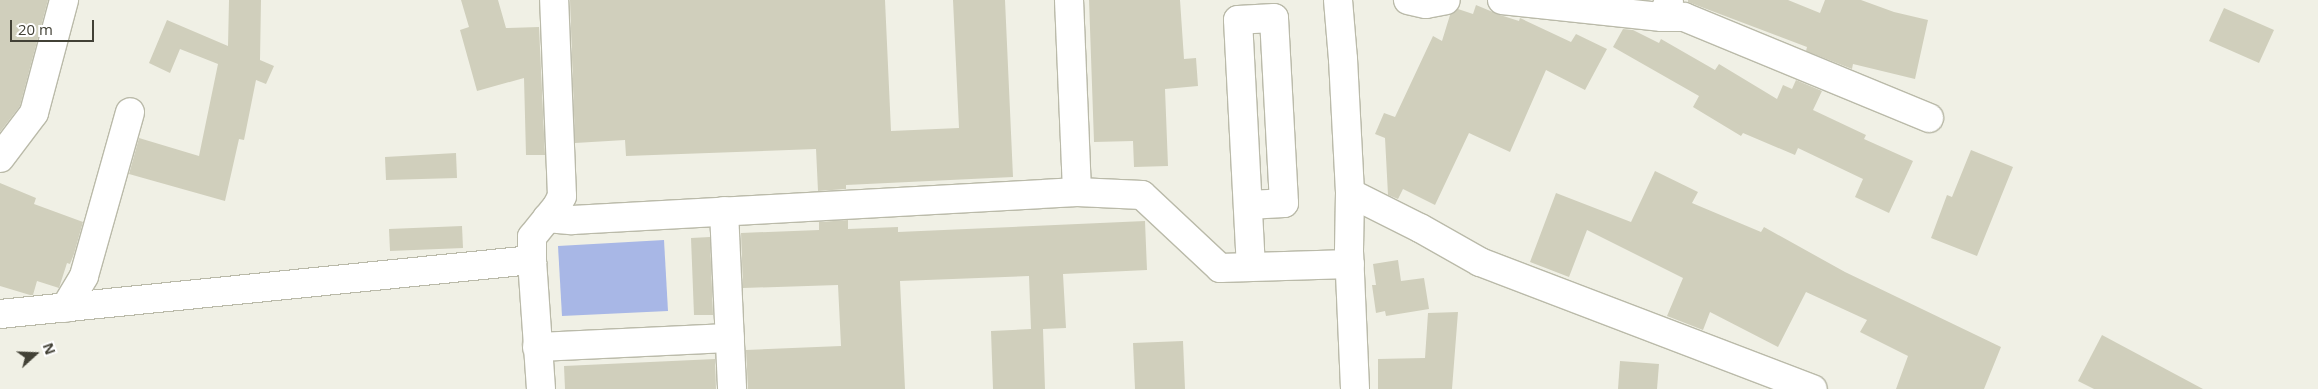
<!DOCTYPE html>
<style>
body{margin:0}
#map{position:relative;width:2318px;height:389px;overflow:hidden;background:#f0f0e5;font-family:"Open Sans",sans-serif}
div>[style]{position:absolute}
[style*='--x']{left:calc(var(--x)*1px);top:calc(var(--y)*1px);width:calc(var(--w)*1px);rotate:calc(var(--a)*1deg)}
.water>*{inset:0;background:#a8b7e6}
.building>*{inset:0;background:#d0cfbc}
.roads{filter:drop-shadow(1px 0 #babaa9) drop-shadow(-1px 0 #babaa9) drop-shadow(0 1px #babaa9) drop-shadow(0 -1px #babaa9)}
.minor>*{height:28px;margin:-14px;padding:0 14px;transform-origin:14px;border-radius:14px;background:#fff}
span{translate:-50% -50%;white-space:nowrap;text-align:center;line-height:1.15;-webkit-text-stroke:4px #fff;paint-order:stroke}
.north{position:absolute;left:10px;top:329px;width:50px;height:50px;-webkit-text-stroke:4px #fff;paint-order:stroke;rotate:70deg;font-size:14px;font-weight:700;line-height:20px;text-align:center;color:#424136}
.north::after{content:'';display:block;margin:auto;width:18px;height:22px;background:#424136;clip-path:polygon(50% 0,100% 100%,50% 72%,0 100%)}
.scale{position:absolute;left:10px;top:20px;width:84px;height:22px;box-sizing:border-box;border:2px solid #424136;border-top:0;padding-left:6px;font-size:15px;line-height:18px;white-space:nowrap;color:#424136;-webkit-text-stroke:4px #fff;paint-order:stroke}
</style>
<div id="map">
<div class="water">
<i style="clip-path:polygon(664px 240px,668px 311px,562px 316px,558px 246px)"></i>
</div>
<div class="building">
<i style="clip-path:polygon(0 0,48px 0,20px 106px,0 132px)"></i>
<i style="clip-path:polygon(229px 0,261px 0,260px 60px,274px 66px,266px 84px,256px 80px,244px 140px,239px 139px,225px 201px,129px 174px,139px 138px,199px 156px,218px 64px,180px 49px,170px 73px,149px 63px,167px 20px,228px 46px)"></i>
<i style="clip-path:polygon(461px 0,498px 0,506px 28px,539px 27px,545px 155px,526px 155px,524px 78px,477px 91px,460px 30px,469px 27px)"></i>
<i style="clip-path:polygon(570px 0,885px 0,891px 131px,959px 128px,953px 0,1005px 0,1013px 177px,846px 185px,846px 189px,818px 191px,816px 149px,626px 156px,625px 140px,575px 143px)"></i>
<i style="clip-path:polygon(1089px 0,1180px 0,1184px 59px,1196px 58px,1198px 86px,1165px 89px,1168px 166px,1134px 167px,1133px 141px,1094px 142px)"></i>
<i style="clip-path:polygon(1688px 0,1788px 0,1820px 13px,1825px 0,1861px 0,1894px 12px,1928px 20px,1915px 79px,1853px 64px,1852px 69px,1806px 51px,1807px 47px,1688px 2px)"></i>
<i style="clip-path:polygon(1476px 5px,1500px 15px,1519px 21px,1520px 18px,1571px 42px,1576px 34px,1607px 49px,1585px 90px,1546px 70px,1510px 152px,1469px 133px,1435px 205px,1403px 189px,1398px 199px,1388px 195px,1385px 138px,1375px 134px,1384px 113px,1395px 117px,1433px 36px,1442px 41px,1450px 15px,1458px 9px,1473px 14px)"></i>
<i style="clip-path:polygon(2224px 8px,2274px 30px,2259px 63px,2209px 41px)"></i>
<i style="clip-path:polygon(1623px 29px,1633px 30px,1659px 43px,1661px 39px,1715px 70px,1719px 64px,1777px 99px,1783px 85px,1792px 89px,1796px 80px,1822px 91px,1813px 110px,1866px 135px,1864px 139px,1913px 161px,1889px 213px,1855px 197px,1863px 179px,1798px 148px,1795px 155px,1743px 133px,1741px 136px,1693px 107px,1699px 96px,1613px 47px)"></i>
<i style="clip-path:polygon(1971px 150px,2013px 167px,1977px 256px,1931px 238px,1947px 195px,1952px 197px)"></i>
<i style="clip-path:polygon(456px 153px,457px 178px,386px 180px,385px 157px)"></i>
<i style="clip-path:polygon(1655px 171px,1698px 192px,1692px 203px,1761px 232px,1764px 227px,1845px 272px,2001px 347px,1984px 389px,1896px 389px,1908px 356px,1860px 332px,1867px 320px,1806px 292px,1778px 347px,1710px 312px,1703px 330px,1667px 316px,1683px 278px,1587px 230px,1569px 277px,1530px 262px,1556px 193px,1631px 222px)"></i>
<i style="clip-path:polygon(0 183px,36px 198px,34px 204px,83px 222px,74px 254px,70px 264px,67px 263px,59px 288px,37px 281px,33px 295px,30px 295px,0 286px)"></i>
<i style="clip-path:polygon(848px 220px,848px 229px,898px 227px,898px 232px,1145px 221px,1147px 270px,1063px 274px,1066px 328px,1043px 329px,1045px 389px,993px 389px,991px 331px,1031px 329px,1029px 276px,900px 281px,905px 389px,748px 389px,746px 350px,841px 346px,838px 285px,743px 288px,741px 233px,819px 230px,819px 222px)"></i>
<i style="clip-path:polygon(462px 226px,463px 248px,390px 251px,389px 229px)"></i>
<i style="clip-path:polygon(710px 237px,713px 315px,694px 315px,691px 238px)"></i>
<i style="clip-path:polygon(1398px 260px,1401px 281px,1424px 278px,1429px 309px,1386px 316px,1385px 311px,1376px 313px,1372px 285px,1376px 285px,1373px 264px)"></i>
<i style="clip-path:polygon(1458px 312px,1452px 389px,1378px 389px,1378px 359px,1425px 358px,1428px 313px)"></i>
<i style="clip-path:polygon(2102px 335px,2203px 389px,2094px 389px,2078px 381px)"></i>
<i style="clip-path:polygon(1183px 341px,1185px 389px,1135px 389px,1133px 343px)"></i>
<i style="clip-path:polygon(715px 359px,716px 389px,565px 389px,564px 366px)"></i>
<i style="clip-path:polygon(1620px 361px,1659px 364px,1657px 389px,1618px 389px)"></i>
</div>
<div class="roads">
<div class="minor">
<i style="--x:1069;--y:0;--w:192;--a:87.6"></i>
<i style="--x:1077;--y:192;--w:65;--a:2.6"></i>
<i style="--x:1142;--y:195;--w:107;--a:43.1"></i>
<i style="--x:1220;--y:268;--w:130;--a:-1.8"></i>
<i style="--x:1338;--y:0;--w:59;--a:85.2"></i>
<i style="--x:1343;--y:59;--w:134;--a:87"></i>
<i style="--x:1350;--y:193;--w:58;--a:91"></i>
<i style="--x:1349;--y:251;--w:138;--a:87.5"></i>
<i style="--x:1408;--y:0;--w:18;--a:13"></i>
<i style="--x:1426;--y:4;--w:20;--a:-11"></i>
<i style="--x:1502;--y:0;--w:161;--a:6.1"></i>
<i style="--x:1662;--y:17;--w:17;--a:-66"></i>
<i style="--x:1662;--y:17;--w:22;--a:0"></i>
<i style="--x:1684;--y:17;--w:265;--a:22.4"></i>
<i style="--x:0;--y:158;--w:56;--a:-52.9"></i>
<i style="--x:34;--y:113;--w:117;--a:-75.1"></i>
<i style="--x:1350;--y:193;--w:78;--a:26.6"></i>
<i style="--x:1420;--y:228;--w:69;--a:29.5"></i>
<i style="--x:1480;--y:262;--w:356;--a:20.9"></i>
<i style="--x:1248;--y:205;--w:36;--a:-3"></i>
<i style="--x:1284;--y:203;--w:185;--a:-93.1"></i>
<i style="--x:1274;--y:18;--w:36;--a:177"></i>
<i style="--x:1238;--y:20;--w:247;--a:87"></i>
<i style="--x:724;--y:211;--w:178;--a:87.4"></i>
<i style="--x:547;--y:218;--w:25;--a:5"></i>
<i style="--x:572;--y:220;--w:506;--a:-3.17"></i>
<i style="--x:65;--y:308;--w:37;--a:-59"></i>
<i style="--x:84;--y:276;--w:170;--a:-74.3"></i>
<i style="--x:0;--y:314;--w:535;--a:-5.8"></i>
<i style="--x:537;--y:347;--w:193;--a:-2.7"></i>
<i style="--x:541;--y:389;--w:129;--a:-94"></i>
<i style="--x:532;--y:260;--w:23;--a:-90"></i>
<i style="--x:532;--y:237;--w:40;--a:-51"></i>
<i style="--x:557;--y:206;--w:11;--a:-63"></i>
<i style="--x:562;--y:196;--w:196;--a:-92.3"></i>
</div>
</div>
<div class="north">N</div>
<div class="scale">20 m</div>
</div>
